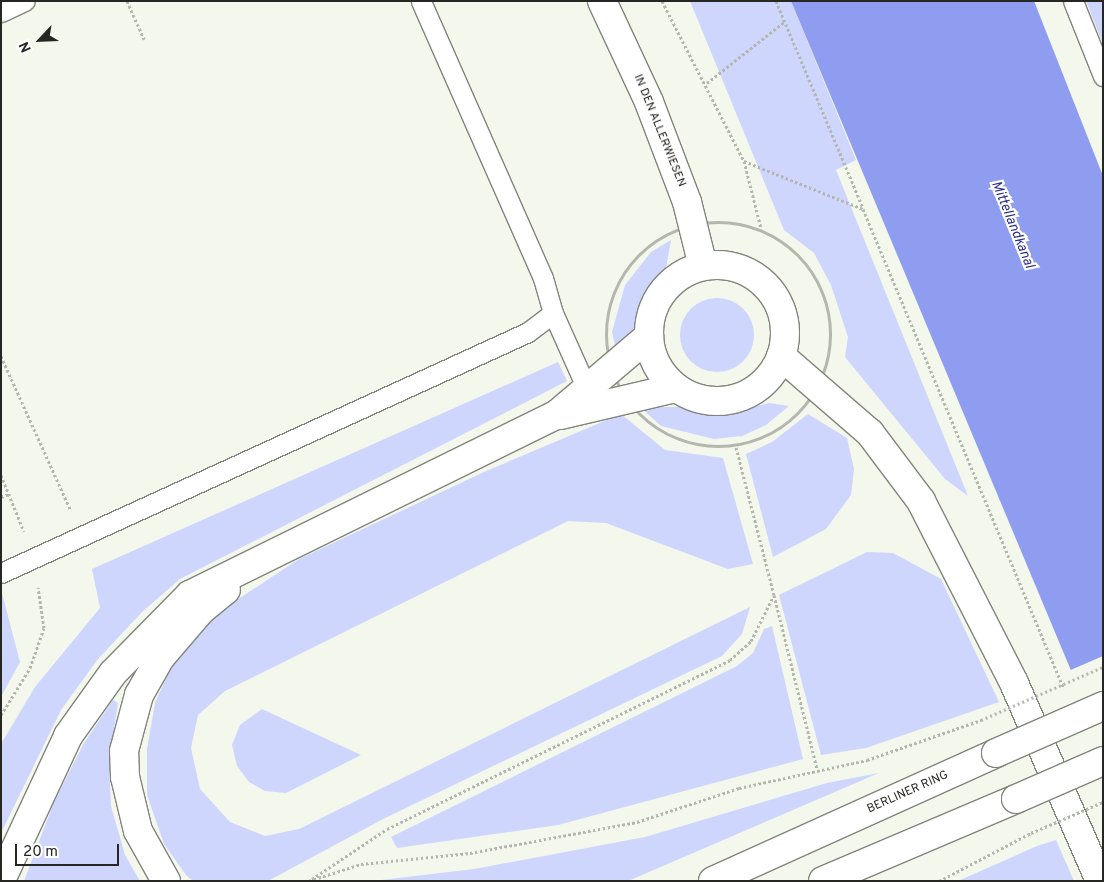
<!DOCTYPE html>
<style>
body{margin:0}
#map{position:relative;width:1104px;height:882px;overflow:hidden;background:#f3f7ec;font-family:Overpass,sans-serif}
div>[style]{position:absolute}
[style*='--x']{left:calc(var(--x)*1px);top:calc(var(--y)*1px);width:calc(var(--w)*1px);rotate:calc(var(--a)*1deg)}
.green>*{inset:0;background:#ced6fd}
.round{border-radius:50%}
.water>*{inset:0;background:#8e9def}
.pier>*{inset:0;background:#f3f7ec}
.path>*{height:3px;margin-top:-1.5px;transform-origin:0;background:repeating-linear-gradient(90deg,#b4b7ae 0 2.5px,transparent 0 5px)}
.path>.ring{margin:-1.5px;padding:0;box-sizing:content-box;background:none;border:3px solid #b4b7ae;border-radius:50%}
.roads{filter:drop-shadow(1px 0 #82857b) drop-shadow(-1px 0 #82857b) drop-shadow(0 1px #82857b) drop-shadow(0 -1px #82857b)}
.service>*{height:19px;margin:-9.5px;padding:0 9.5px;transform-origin:9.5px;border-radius:9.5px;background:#fff}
.minor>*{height:28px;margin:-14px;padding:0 14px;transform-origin:14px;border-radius:14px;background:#fff}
.tertiary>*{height:28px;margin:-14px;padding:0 14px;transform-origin:14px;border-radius:14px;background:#fff}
.tertiary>.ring{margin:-14px;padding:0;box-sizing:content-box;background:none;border:28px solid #fff;border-radius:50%}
.secondary>*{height:28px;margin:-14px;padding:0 14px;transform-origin:14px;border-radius:14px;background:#fff}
.path-bridge>*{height:3px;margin-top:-1.5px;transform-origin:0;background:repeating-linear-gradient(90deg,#b4b7ae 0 2.5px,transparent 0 5px)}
.bridges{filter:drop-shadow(1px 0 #82857b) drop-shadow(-1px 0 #82857b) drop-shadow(0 1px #82857b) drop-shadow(0 -1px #82857b)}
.secondary-bridge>*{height:28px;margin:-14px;padding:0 14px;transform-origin:14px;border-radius:14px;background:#fff}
span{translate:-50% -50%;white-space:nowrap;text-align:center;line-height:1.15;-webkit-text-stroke:4.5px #fff;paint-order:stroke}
.street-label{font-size:12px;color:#262723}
.water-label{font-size:14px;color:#2f318f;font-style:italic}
.frame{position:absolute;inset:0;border:2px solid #262723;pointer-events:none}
.north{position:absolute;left:15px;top:15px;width:50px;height:50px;-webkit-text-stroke:4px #fff;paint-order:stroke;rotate:245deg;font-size:14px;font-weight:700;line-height:20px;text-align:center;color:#262723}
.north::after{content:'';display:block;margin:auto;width:18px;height:22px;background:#262723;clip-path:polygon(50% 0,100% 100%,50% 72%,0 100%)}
.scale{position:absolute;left:15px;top:844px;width:104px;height:22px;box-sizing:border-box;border:2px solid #262723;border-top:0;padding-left:6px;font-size:15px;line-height:18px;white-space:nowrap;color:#262723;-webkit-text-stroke:4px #fff;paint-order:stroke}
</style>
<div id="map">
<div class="green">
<i style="clip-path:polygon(690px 1px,791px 1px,856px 160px,836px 170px,968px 496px,945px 479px,845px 357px,848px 337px,831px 285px,814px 253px,784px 230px)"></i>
<i style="clip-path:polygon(1086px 1px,1103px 1px,1103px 44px)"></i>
<i style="clip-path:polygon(671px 240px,665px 274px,644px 301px,634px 328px,617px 354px,612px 332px,625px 285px,651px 252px)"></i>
<i class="round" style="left:680px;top:298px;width:74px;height:74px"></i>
<i style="clip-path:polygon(558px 362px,567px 381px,180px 579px,142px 612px,98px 659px,61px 710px,1px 833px,1px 744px,35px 687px,100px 608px,92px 569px)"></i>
<i style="clip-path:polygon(769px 403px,789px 406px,766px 425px,742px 436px,714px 439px,661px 426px,640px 407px,681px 407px,724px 415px)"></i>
<i style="clip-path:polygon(621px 414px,665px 450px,723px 458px,753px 564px,728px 569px,606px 523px,568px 521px,225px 691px,198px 715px,191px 748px,200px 789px,230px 822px,265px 836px,299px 829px,750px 607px,742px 634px,722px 656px,383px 819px,268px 881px,193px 881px,186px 875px,164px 844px,147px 795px,147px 749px,155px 703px,178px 651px,214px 615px,299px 559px,484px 472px)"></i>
<i style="clip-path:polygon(808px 414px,847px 438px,854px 469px,851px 495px,826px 529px,773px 557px,746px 454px,772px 442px)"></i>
<i style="clip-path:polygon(867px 552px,893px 553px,941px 579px,999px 702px,866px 748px,821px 755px,779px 595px)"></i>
<i style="clip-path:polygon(2px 593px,20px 662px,1px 697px,1px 594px)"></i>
<i style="clip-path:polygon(772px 626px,803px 759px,558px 825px,397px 848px,391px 837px,737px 666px,753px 653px,764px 629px)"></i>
<i style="clip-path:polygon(113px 700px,118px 703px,109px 762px,111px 806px,125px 855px,140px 881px,24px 881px,54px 802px,84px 743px)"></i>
<i style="clip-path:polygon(262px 709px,361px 755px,286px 793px,265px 791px,249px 782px,237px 766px,232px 745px,240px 725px)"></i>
<i style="clip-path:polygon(879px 773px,628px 881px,373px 881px,474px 869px,645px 837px,827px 783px)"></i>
<i style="clip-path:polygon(1056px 840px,1074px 881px,958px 881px,1037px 846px)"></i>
</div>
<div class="water">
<i style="clip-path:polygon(791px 1px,1034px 1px,1103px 176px,1103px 747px)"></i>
</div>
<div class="pier">
<i style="clip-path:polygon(1103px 656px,1103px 750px,1066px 672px)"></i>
</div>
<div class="path">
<i style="--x:127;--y:1;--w:42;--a:65.9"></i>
<i style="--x:662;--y:1;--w:180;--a:62.9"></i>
<i style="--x:744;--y:161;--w:69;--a:75.8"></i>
<i style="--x:776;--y:1;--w:225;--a:67.2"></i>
<i style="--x:707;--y:83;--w:98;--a:-38.4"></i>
<i style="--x:744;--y:161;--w:128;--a:22"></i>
<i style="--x:863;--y:209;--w:520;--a:67.28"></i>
<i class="ring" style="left:606px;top:222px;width:221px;height:221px"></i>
<i style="--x:1;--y:356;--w:170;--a:65.7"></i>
<i style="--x:1;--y:475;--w:61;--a:68"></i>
<i style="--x:1;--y:497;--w:9;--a:-21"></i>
<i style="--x:774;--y:595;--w:179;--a:76.1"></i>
<i style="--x:1;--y:715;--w:55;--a:-58.3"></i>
<i style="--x:30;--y:668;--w:42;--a:-70.7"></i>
<i style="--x:44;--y:628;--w:41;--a:-98.3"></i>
<i style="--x:312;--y:879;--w:90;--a:-33.7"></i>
<i style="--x:387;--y:829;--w:382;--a:-26.2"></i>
<i style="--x:730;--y:660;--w:28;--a:-42"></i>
<i style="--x:751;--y:641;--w:51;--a:-63.4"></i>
<i style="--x:774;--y:595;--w:153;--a:-104.4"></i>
<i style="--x:309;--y:881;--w:55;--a:-18.1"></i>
<i style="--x:361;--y:864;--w:110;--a:-5.8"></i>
<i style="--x:470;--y:853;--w:170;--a:-10.5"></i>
<i style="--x:637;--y:822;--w:108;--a:-18.4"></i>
<i style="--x:739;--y:788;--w:131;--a:-12.3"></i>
<i style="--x:867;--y:760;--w:121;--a:-19.3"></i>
<i style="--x:939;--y:881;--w:104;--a:-27.6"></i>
</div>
<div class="roads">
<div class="service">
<i style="--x:1073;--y:1;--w:81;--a:68.2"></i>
<i style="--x:1;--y:12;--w:26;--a:-25"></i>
<i style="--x:553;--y:313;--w:83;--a:65.9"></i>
<i style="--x:1;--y:573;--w:579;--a:-24.57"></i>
<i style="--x:528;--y:332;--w:31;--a:-37"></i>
<i style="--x:553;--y:313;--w:36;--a:-106"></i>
<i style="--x:543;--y:278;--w:303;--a:-113.8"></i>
</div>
<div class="minor">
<i style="--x:602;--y:1;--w:111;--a:65"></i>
<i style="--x:649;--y:102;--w:107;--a:69.2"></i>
<i style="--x:687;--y:202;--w:66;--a:76"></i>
</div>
<div class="tertiary">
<i class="ring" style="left:649px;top:265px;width:108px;height:108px"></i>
<i style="--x:781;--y:356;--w:118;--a:40.9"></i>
<i style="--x:870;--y:433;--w:85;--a:53.1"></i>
<i style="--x:921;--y:501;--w:204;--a:62.9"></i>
<i style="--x:1014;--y:683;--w:216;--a:66.5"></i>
</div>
<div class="secondary">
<i style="--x:560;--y:415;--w:118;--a:-13.2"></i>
<i style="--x:1;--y:880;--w:159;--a:-65"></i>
<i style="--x:68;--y:736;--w:77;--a:-54.5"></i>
<i style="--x:113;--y:673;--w:110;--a:-45.4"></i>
<i style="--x:190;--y:595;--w:408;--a:-26.2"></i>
<i style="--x:556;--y:415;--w:122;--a:-40.3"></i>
<i style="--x:166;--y:881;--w:57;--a:-119.2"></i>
<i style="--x:138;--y:831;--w:56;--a:-103.5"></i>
<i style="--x:125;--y:777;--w:26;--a:-92"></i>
<i style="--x:124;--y:751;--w:58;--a:-75"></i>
<i style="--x:139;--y:695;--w:43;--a:-60.4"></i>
<i style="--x:160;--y:658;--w:63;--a:-49.5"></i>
<i style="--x:201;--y:610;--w:32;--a:-39"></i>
<i style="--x:713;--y:881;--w:311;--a:-24.3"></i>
<i style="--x:823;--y:881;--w:210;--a:-23"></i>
</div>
</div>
<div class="path-bridge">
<i style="--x:981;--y:720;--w:133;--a:-23.5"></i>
<i style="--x:1031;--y:833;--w:78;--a:-23.3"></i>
</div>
<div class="bridges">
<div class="secondary-bridge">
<i style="--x:996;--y:753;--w:117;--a:-23.7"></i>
<i style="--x:1016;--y:799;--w:95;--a:-23.6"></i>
</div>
</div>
<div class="street-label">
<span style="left:659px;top:131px;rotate:68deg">IN DEN ALLERWIESEN</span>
<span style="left:908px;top:793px;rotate:-24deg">BERLINER RING</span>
</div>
<div class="water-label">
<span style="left:1012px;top:225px;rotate:68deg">Mittellandkanal</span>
</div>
<div class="frame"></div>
<div class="north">N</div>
<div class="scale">20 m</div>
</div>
